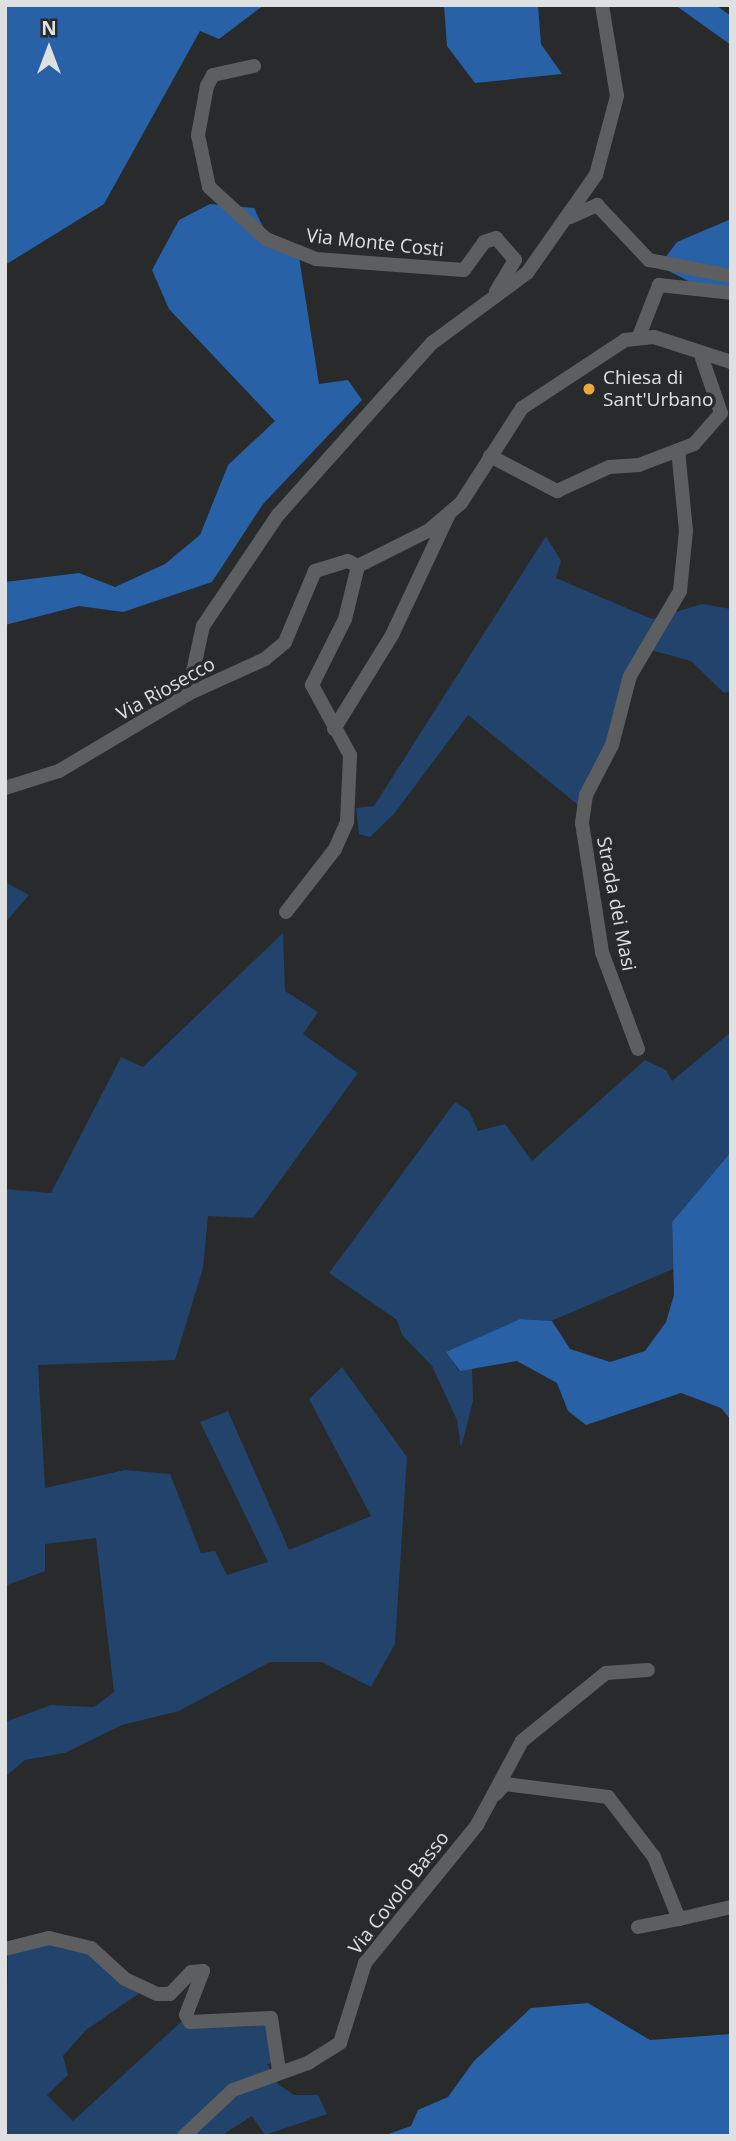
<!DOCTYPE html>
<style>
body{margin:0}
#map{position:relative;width:736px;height:2141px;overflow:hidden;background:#282a2c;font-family:"Open Sans",sans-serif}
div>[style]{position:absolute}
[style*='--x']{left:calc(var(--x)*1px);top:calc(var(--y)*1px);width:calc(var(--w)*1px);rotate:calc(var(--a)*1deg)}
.green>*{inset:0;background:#22436b}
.forest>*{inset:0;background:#2861a6}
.minor>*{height:14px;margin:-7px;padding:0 7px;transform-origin:7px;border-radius:7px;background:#5d5e5f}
.dots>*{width:19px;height:19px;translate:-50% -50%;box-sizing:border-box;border:4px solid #282a2c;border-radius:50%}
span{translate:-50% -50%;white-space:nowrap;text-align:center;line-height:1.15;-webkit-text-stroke:7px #282a2c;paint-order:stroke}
.street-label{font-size:19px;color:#dfe0e1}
.poi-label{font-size:19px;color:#dfe0e1}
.left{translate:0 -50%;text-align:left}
.frame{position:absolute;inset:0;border:7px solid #dfe0e1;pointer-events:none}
.north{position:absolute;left:14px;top:14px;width:70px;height:70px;-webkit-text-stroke:5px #282a2c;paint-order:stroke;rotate:0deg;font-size:19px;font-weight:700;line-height:28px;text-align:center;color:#dfe0e1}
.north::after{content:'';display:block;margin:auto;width:24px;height:32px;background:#dfe0e1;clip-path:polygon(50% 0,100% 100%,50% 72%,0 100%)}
</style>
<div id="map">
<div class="green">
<i style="clip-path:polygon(546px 536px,561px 561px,556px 578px,652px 619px,702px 604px,731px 609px,731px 691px,724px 693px,691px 661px,651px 650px,638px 667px,590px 806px,578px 805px,468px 715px,394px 814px,370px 837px,359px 834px,356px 808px,374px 806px)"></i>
<i style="clip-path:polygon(5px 882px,29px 895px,5px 923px)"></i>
<i style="clip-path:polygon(283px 933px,285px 991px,318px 1012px,303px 1034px,358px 1073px,253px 1218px,208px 1216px,203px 1268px,175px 1360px,38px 1365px,45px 1488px,125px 1470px,170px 1474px,201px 1553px,215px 1551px,227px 1575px,268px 1562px,200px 1422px,228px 1411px,289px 1550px,371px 1516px,309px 1399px,342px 1367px,407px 1457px,395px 1644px,371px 1687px,322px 1662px,270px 1662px,179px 1711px,122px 1725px,65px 1753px,25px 1760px,5px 1777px,5px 1722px,51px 1705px,94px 1707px,114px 1692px,96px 1538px,45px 1544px,45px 1571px,5px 1586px,5px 1189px,51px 1193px,121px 1057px,143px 1067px)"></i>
<i style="clip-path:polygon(731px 1032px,731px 1152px,672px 1222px,673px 1269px,551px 1321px,520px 1319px,447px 1352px,459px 1371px,472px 1367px,473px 1401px,461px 1448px,457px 1420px,432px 1366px,402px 1335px,397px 1320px,329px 1273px,455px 1102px,469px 1111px,478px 1131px,505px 1124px,532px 1161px,645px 1060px,666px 1070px,672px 1081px)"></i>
<i style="clip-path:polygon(29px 1942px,84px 1946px,105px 1970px,144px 1990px,86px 2030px,63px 2056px,68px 2075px,47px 2095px,73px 2121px,182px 2021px,265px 2014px,281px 2062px,267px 2064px,278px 2084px,294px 2095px,318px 2095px,327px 2114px,265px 2135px,252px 2116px,221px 2136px,5px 2136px,8px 1950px)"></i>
</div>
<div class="forest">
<i style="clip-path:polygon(5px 5px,264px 5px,219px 39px,200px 31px,104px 204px,5px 265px)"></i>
<i style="clip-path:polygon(444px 5px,538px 5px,541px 44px,562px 74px,475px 83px,447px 46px)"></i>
<i style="clip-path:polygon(675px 5px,716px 5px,731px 16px,731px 45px)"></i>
<i style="clip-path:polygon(210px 204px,254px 208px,264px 229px,298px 251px,319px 384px,348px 380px,362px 400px,263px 504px,212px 582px,123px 612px,79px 606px,5px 625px,5px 582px,79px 573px,115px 587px,165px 564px,200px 535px,228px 465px,275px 421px,169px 309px,152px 270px,179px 220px)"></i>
<i style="clip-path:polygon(731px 219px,731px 290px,692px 283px,659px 266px,677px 242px)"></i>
<i style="clip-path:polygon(731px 1152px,731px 1420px,721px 1408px,681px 1393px,586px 1425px,568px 1411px,557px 1383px,517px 1361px,460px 1371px,446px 1352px,520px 1319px,552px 1321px,570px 1349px,610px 1362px,645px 1351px,666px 1322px,674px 1295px,672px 1222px)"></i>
<i style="clip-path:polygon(588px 2003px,650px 2040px,731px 2034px,731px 2136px,383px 2136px,411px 2126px,418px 2110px,448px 2097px,474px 2061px,531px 2008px)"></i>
</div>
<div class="minor">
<i style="--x:254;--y:66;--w:42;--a:167.6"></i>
<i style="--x:213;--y:75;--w:13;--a:119"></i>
<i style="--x:207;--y:86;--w:50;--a:100.4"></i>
<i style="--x:198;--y:135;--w:53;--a:78.1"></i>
<i style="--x:209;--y:187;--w:77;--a:42.4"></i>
<i style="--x:266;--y:239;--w:54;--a:21.8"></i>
<i style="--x:316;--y:259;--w:148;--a:4.3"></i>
<i style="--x:464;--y:270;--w:34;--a:-54"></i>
<i style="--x:484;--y:242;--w:13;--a:-18"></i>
<i style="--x:496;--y:238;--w:29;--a:49"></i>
<i style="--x:515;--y:260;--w:37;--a:121"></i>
<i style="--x:570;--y:217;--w:30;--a:-24"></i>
<i style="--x:597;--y:205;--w:76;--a:46.6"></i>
<i style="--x:649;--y:260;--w:84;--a:11"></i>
<i style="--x:639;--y:336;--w:55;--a:-68.6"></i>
<i style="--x:659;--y:285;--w:72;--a:6.3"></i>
<i style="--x:490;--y:456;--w:76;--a:27.6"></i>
<i style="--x:557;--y:491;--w:57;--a:-24.8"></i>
<i style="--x:609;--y:467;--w:30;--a:-4"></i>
<i style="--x:639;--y:465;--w:59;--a:-20.9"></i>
<i style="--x:694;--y:444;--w:41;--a:-48.9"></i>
<i style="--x:721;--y:413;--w:58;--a:-109.1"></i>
<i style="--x:188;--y:694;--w:70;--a:-77.6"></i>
<i style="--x:203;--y:626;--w:134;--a:-56"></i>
<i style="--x:278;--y:515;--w:231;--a:-48.2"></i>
<i style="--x:432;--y:343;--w:118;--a:-36.4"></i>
<i style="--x:527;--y:273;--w:120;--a:-54.9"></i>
<i style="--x:596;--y:175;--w:82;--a:-75.1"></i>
<i style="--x:617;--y:96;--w:92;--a:-99.4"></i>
<i style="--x:334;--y:729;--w:110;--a:-58.3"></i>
<i style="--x:392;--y:635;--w:134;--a:-64.8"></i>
<i style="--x:5;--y:788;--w:57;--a:-17.5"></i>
<i style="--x:59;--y:771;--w:150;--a:-30.8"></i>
<i style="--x:188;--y:694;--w:85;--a:-24.4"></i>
<i style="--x:265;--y:659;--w:26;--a:-40"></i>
<i style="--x:285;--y:642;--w:77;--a:-67.1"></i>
<i style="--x:315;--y:571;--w:34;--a:-17"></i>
<i style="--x:348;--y:561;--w:11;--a:27"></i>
<i style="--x:358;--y:566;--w:78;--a:-26.6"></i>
<i style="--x:428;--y:531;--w:43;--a:-40.3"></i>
<i style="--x:461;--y:503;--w:113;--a:-57.3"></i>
<i style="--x:522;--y:408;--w:123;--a:-33.4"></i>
<i style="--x:625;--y:340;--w:29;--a:-6"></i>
<i style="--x:654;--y:337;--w:81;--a:18"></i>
<i style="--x:286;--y:912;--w:80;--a:-52.1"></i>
<i style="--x:335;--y:849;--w:30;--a:-66"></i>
<i style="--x:347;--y:822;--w:67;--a:-87.4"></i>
<i style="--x:350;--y:755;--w:80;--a:-118.5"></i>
<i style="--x:312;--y:685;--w:74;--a:-63.4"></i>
<i style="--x:345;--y:619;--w:55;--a:-76.2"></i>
<i style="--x:638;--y:1049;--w:103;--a:-110.4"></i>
<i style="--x:602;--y:952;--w:131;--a:-98.8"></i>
<i style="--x:582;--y:823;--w:28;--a:-82"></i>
<i style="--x:586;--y:795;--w:56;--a:-62.5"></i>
<i style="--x:612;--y:745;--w:71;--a:-75.4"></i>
<i style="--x:630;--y:676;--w:99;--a:-59.5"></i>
<i style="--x:680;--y:591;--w:60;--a:-84.3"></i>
<i style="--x:686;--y:531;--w:81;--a:-95.6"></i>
<i style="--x:496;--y:1794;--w:13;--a:-48"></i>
<i style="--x:505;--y:1784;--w:104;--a:7.2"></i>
<i style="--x:608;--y:1797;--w:76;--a:52.5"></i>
<i style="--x:654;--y:1857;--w:67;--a:68"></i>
<i style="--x:679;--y:1919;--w:53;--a:-13"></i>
<i style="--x:638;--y:1927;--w:42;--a:-11"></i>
<i style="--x:5;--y:1949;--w:45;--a:-14"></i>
<i style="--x:49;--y:1938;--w:43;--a:13.4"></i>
<i style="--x:91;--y:1948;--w:46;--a:42.4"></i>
<i style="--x:125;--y:1979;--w:35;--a:25"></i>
<i style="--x:157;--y:1994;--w:13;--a:0"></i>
<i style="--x:170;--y:1994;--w:30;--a:-46"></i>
<i style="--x:191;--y:1972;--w:12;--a:-5"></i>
<i style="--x:203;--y:1971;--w:47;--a:111.1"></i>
<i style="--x:186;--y:2015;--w:8;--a:60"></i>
<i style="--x:190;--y:2022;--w:81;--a:-2.8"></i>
<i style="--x:271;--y:2018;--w:53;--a:81.3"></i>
<i style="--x:184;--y:2136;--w:67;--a:-43.2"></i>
<i style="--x:233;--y:2090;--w:80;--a:-19.8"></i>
<i style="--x:308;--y:2063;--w:38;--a:-32"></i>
<i style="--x:340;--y:2043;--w:84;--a:-72.6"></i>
<i style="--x:365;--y:1963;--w:178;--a:-50.9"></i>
<i style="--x:477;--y:1825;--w:95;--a:-61.8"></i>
<i style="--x:522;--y:1741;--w:108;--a:-39"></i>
<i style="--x:606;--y:1673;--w:42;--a:-4.1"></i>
</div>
<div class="dots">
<i style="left:589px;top:389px;background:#eda83b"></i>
</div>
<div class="street-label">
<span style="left:375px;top:243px;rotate:6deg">Via Monte Costi</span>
<span style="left:166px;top:689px;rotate:-29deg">Via Riosecco</span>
<span style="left:616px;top:904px;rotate:79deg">Strada dei Masi</span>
<span style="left:399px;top:1893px;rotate:-52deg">Via Covolo Basso</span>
</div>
<div class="poi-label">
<span class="left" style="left:603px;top:389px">Chiesa di<br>Sant'Urbano</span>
</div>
<div class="frame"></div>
<div class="north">N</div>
</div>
